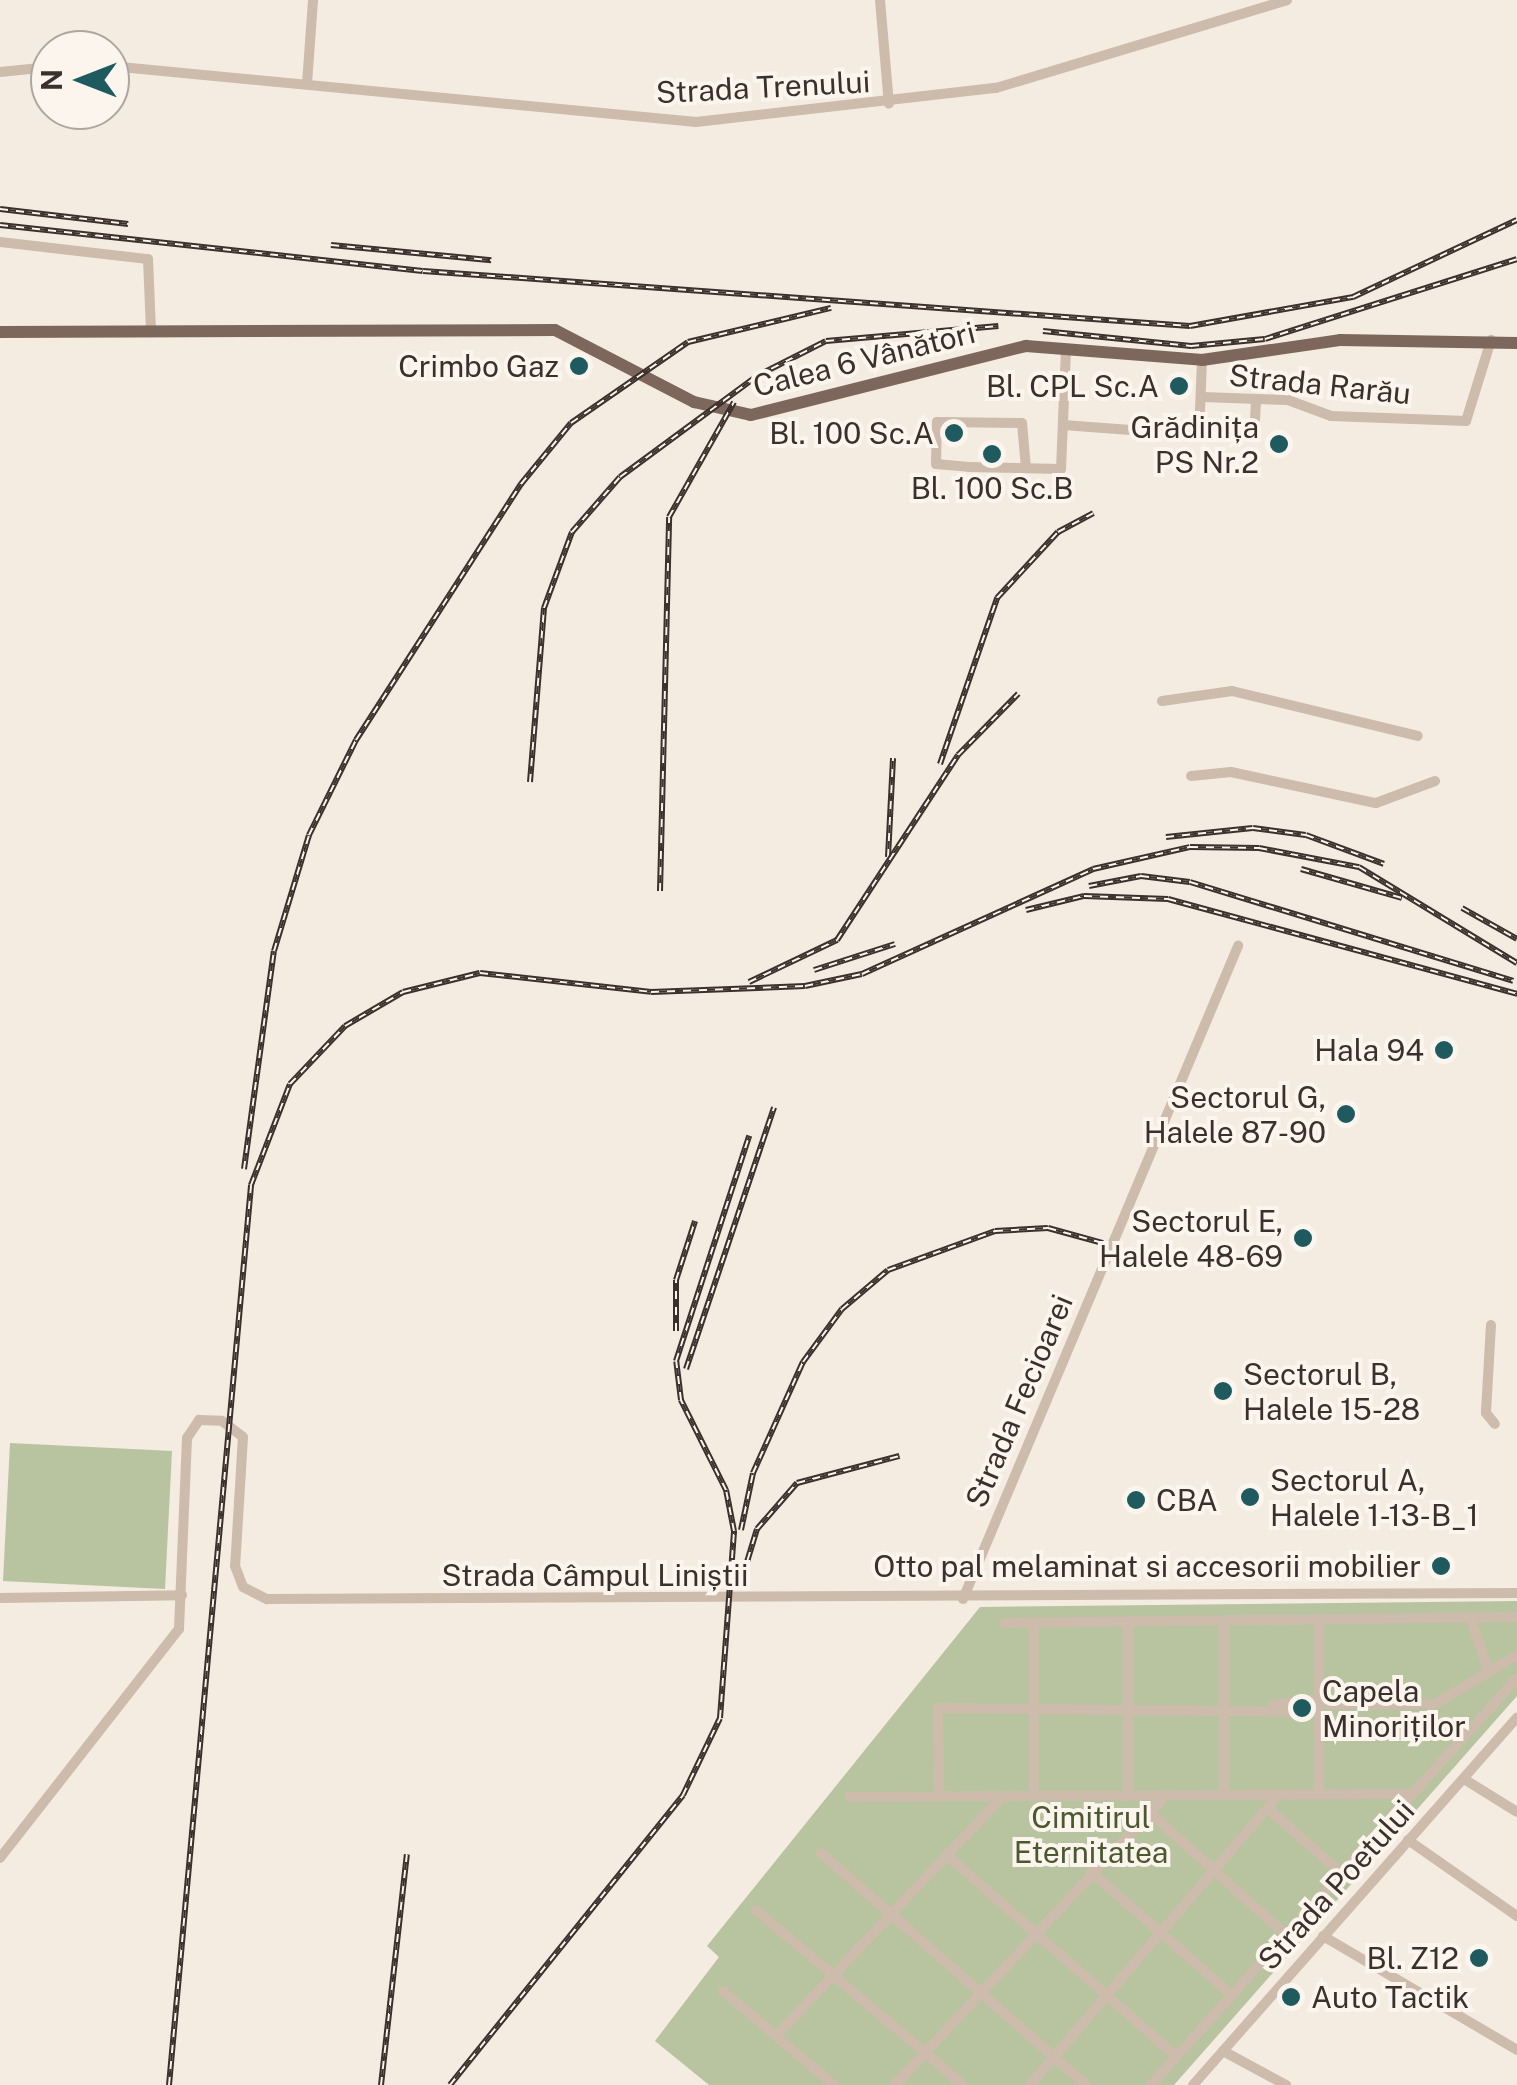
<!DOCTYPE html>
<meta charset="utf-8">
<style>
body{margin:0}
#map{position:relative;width:1517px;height:2085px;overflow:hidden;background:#f4ebe1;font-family:"Public Sans",sans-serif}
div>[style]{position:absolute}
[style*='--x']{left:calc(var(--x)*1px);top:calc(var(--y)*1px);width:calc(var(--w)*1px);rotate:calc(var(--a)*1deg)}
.green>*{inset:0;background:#b8c4a0}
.minor>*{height:10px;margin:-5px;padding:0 5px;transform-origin:5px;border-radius:5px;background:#cdbbac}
.major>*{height:12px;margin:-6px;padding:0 6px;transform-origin:6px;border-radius:6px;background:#7d675c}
.rail>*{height:6px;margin-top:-3px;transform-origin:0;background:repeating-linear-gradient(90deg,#fbf5ee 0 8px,#3b302b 0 16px);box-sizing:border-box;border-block:2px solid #3b302b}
.dots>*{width:28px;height:28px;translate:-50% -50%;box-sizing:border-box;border:5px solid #fbf5ee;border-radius:50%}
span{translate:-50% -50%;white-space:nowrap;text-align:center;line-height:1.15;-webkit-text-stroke:8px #fbf5ee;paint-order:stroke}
.street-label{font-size:30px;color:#3b302b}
.poi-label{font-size:30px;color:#3b302b}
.right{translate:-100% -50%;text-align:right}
.left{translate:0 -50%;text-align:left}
.park-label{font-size:30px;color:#4a5a2e}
.north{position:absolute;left:30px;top:30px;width:100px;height:100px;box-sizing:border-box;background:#fbf5ee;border:2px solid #aea6a0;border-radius:50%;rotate:270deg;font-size:28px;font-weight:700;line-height:40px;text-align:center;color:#3b302b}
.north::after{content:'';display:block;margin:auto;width:35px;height:45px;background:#1f5a5e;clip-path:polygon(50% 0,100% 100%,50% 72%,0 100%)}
</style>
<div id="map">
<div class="green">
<i style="clip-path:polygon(10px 1443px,172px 1451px,165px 1589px,3px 1581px)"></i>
<i style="clip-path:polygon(1517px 1601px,1517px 1696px,1174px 2085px,709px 2085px,655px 2041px,719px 1957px,707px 1946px,980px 1607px)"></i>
</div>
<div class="minor">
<i style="--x:880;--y:0;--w:104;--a:85.1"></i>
<i style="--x:110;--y:66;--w:589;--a:5.46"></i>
<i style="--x:696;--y:122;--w:302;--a:-6.5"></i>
<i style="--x:996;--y:88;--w:304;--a:-16.8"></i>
<i style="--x:0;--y:72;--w:50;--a:-5.7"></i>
<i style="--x:307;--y:84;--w:84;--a:-85.9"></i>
<i style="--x:0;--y:242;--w:149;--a:6.6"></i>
<i style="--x:148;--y:259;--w:72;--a:87.6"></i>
<i style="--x:1202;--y:397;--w:86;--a:2"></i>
<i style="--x:1288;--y:400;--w:46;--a:20.4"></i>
<i style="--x:1331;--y:416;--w:135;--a:2.1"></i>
<i style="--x:1466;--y:421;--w:85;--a:-72.8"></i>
<i style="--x:1255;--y:420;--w:21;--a:-87"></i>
<i style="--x:1063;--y:425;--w:136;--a:4.2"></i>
<i style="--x:1199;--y:435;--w:75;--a:-87.7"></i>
<i style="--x:1026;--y:468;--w:45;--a:-95.1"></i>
<i style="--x:1022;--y:423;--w:85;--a:-179.3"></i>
<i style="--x:937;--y:422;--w:42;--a:91.4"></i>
<i style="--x:936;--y:464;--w:33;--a:5"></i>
<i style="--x:969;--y:467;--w:92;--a:1.2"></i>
<i style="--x:1061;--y:469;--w:120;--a:-87.6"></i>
<i style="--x:1162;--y:701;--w:71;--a:-8.1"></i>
<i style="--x:1232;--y:691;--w:191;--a:13.6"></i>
<i style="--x:1191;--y:776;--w:40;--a:-5.7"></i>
<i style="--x:1231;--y:772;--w:148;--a:12.1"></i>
<i style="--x:1376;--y:803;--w:63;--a:-20.4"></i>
<i style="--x:1491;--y:1325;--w:88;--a:93.3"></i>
<i style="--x:1486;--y:1413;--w:14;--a:51"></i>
<i style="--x:0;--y:1598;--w:182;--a:-0.9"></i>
<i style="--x:963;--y:1599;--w:709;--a:-67.16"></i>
<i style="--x:1470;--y:1618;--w:56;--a:70.3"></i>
<i style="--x:1128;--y:1622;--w:174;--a:90"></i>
<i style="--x:1004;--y:1623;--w:513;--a:-0.67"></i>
<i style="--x:1274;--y:1705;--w:45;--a:-7.6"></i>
<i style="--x:1319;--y:1705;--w:116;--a:-0.5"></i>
<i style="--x:1435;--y:1704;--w:96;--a:-30.9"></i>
<i style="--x:1464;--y:1779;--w:62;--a:31.9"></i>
<i style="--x:1319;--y:1794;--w:175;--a:-90"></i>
<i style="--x:1224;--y:1795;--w:174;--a:-90"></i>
<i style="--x:939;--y:1796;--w:88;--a:-90.7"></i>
<i style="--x:938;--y:1708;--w:381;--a:0.6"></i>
<i style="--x:1034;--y:1796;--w:173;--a:-90"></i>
<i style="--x:850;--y:1797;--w:563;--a:-0.31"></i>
<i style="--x:1149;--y:1812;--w:184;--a:41.9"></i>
<i style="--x:1273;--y:1813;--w:91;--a:41.4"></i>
<i style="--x:1408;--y:1840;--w:133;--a:34.9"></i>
<i style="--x:821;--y:1853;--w:352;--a:41.2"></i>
<i style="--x:949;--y:1857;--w:303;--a:41.3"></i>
<i style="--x:0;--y:1858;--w:291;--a:-52"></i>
<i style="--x:179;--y:1629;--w:191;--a:-87.6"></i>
<i style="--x:187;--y:1438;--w:22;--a:-56"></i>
<i style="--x:199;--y:1420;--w:23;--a:2"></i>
<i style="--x:222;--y:1421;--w:26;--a:37"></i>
<i style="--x:243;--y:1437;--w:129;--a:93.5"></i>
<i style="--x:235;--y:1566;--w:22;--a:69"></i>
<i style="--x:243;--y:1587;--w:27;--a:27"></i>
<i style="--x:267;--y:1599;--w:1250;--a:-0.28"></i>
<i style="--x:1091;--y:1872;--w:187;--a:41.1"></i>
<i style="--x:756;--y:1910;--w:271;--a:40.2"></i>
<i style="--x:1323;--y:1936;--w:225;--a:30.4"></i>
<i style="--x:723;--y:1991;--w:145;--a:40.3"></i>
<i style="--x:776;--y:2036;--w:329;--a:-46.6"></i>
<i style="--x:1223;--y:2051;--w:72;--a:28.4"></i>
<i style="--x:895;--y:2085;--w:397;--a:-46.9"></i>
<i style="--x:1030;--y:2085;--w:383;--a:-49.4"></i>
<i style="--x:1151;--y:2085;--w:547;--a:-48.04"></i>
<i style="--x:1193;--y:2085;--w:490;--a:-48.6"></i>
</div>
<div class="major">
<i style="--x:0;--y:332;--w:555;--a:-0.21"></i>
<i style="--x:555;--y:330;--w:157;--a:27.4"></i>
<i style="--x:694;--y:402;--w:58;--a:12.8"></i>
<i style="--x:751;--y:415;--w:284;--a:-14.1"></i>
<i style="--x:1026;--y:346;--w:177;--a:4.5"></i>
<i style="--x:1202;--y:360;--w:139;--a:-8.2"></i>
<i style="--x:1340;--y:340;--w:177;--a:1"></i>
</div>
<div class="rail">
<i style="--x:0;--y:209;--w:129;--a:6.7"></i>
<i style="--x:0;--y:225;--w:425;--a:6.2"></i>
<i style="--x:423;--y:271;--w:769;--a:4.1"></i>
<i style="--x:1190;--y:326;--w:166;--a:-10.1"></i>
<i style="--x:1353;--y:297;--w:181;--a:-25.2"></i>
<i style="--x:331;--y:245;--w:161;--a:5.4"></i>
<i style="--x:1043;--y:331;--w:149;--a:5.8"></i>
<i style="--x:1191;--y:346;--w:74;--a:-5.4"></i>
<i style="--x:1265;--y:339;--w:264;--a:-17.6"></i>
<i style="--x:940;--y:764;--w:176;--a:-71"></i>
<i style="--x:997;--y:598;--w:90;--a:-47.3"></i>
<i style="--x:1058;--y:532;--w:40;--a:-28"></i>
<i style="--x:530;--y:782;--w:175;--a:-85.4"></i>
<i style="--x:544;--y:608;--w:81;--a:-69.8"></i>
<i style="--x:572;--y:532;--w:73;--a:-48.9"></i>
<i style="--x:620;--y:477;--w:170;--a:-36.4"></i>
<i style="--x:757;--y:376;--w:77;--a:-26.9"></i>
<i style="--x:826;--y:341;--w:173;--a:-5"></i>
<i style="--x:1166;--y:837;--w:87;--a:-5.9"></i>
<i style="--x:1253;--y:828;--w:53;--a:7.5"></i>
<i style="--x:1306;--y:835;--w:83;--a:20.4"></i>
<i style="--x:888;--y:857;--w:99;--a:-87.1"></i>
<i style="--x:1301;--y:869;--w:105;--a:16"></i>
<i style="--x:1089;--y:886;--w:53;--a:-10.9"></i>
<i style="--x:1141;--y:876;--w:49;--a:7"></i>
<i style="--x:1190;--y:882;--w:338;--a:17"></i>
<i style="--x:660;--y:891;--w:374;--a:-88.6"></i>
<i style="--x:669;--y:517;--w:132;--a:-60.5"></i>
<i style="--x:1462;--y:908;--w:63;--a:29.4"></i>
<i style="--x:1026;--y:910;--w:60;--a:-13.6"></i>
<i style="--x:1084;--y:896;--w:84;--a:2"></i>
<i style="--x:1168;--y:899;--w:362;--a:15.2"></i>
<i style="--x:814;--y:970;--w:85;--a:-17.8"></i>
<i style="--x:749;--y:982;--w:98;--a:-25.5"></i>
<i style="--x:837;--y:940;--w:221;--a:-56.8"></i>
<i style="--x:958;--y:755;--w:86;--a:-45.5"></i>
<i style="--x:244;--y:1169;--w:220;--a:-82.2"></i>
<i style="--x:274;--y:951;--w:121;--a:-73.2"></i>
<i style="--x:309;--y:835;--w:106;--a:-63.7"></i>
<i style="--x:356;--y:740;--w:305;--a:-57.2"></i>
<i style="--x:521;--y:484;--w:79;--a:-50.7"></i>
<i style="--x:571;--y:423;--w:142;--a:-34.7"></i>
<i style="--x:688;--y:342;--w:147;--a:-13.4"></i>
<i style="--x:676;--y:1331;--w:51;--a:-90"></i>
<i style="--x:676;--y:1280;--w:62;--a:-72.1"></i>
<i style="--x:686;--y:1369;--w:276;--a:-71.4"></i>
<i style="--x:741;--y:1530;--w:58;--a:-78.1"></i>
<i style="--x:753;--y:1473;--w:122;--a:-65.8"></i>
<i style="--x:803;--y:1362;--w:66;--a:-53.7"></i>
<i style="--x:842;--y:1309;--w:60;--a:-40.3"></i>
<i style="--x:888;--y:1270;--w:114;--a:-20"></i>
<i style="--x:995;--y:1231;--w:53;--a:-3.2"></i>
<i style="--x:1048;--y:1228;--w:57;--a:15.3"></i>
<i style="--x:743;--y:1575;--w:48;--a:-73.1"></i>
<i style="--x:757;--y:1529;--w:61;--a:-49"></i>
<i style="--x:797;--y:1483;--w:106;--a:-14.8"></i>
<i style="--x:169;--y:2085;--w:904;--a:-84.79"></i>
<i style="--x:251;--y:1185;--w:108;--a:-68.9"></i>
<i style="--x:290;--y:1084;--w:80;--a:-46.5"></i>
<i style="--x:345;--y:1026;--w:67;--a:-30.4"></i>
<i style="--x:403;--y:992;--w:79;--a:-13.9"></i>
<i style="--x:480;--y:973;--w:172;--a:6.3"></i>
<i style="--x:651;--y:992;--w:154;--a:-2.2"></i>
<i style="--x:805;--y:986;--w:58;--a:-11.9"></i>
<i style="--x:862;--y:974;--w:254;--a:-24.4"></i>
<i style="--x:1093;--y:869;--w:99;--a:-12.8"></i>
<i style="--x:1190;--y:847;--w:69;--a:0.8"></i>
<i style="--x:1259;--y:848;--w:102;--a:10.8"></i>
<i style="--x:1359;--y:867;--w:185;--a:31.3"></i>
<i style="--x:381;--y:2085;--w:232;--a:-83.6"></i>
<i style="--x:450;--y:2085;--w:372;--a:-51.2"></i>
<i style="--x:683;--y:1795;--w:85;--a:-64.3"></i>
<i style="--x:720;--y:1718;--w:188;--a:-85.7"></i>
<i style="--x:734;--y:1531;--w:42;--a:-101"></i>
<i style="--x:726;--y:1490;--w:101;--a:-116.6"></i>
<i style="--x:681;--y:1400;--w:39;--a:-97"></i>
<i style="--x:676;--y:1361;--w:237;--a:-72"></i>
</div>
<div class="dots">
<i style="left:579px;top:366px;background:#1f5a5e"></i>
<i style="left:1179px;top:386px;background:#1f5a5e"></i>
<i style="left:954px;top:433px;background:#1f5a5e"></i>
<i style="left:1279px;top:444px;background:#1f5a5e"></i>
<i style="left:992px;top:454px;background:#1f5a5e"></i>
<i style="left:1444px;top:1050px;background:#1f5a5e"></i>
<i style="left:1346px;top:1114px;background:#1f5a5e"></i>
<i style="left:1303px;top:1238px;background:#1f5a5e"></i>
<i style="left:1223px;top:1391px;background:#1f5a5e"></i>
<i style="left:1250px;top:1497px;background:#1f5a5e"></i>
<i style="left:1136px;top:1500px;background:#1f5a5e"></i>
<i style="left:1441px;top:1566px;background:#1f5a5e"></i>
<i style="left:1302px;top:1708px;background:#1f5a5e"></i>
<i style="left:1479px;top:1958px;background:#1f5a5e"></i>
<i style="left:1291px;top:1997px;background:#1f5a5e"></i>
</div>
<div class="street-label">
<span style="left:763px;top:87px;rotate:-3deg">Strada Trenului</span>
<span style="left:864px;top:359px;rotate:-14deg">Calea 6 Vânători</span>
<span style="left:1320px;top:384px;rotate:6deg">Strada Rarău</span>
<span style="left:1019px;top:1401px;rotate:-67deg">Strada Fecioarei</span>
<span style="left:595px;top:1575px">Strada Câmpul Liniștii</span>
<span style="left:1336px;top:1885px;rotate:-48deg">Strada Poetului</span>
</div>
<div class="poi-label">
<span class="right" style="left:559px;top:366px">Crimbo Gaz</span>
<span class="right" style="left:1159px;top:386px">Bl. CPL Sc.A</span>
<span class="right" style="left:1259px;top:444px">Grădinița<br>PS Nr.2</span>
<span class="right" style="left:934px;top:433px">Bl. 100 Sc.A</span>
<span style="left:992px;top:488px">Bl. 100 Sc.B</span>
<span class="right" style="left:1424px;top:1050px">Hala 94</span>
<span class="right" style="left:1326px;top:1114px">Sectorul G,<br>Halele 87-90</span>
<span class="right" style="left:1283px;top:1238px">Sectorul E,<br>Halele 48-69</span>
<span class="left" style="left:1243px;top:1391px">Sectorul B,<br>Halele 15-28</span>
<span class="left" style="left:1270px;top:1497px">Sectorul A,<br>Halele 1-13-B_1</span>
<span class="left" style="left:1156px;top:1500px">CBA</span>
<span class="right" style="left:1421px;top:1566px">Otto pal melaminat si accesorii mobilier</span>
<span class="left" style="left:1322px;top:1708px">Capela<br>Minoriților</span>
<span class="right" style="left:1459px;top:1958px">Bl. Z12</span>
<span class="left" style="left:1311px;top:1997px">Auto Tactik</span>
</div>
<div class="park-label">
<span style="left:1091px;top:1834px">Cimitirul<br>Eternitatea</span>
</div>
<div class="north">N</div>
</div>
